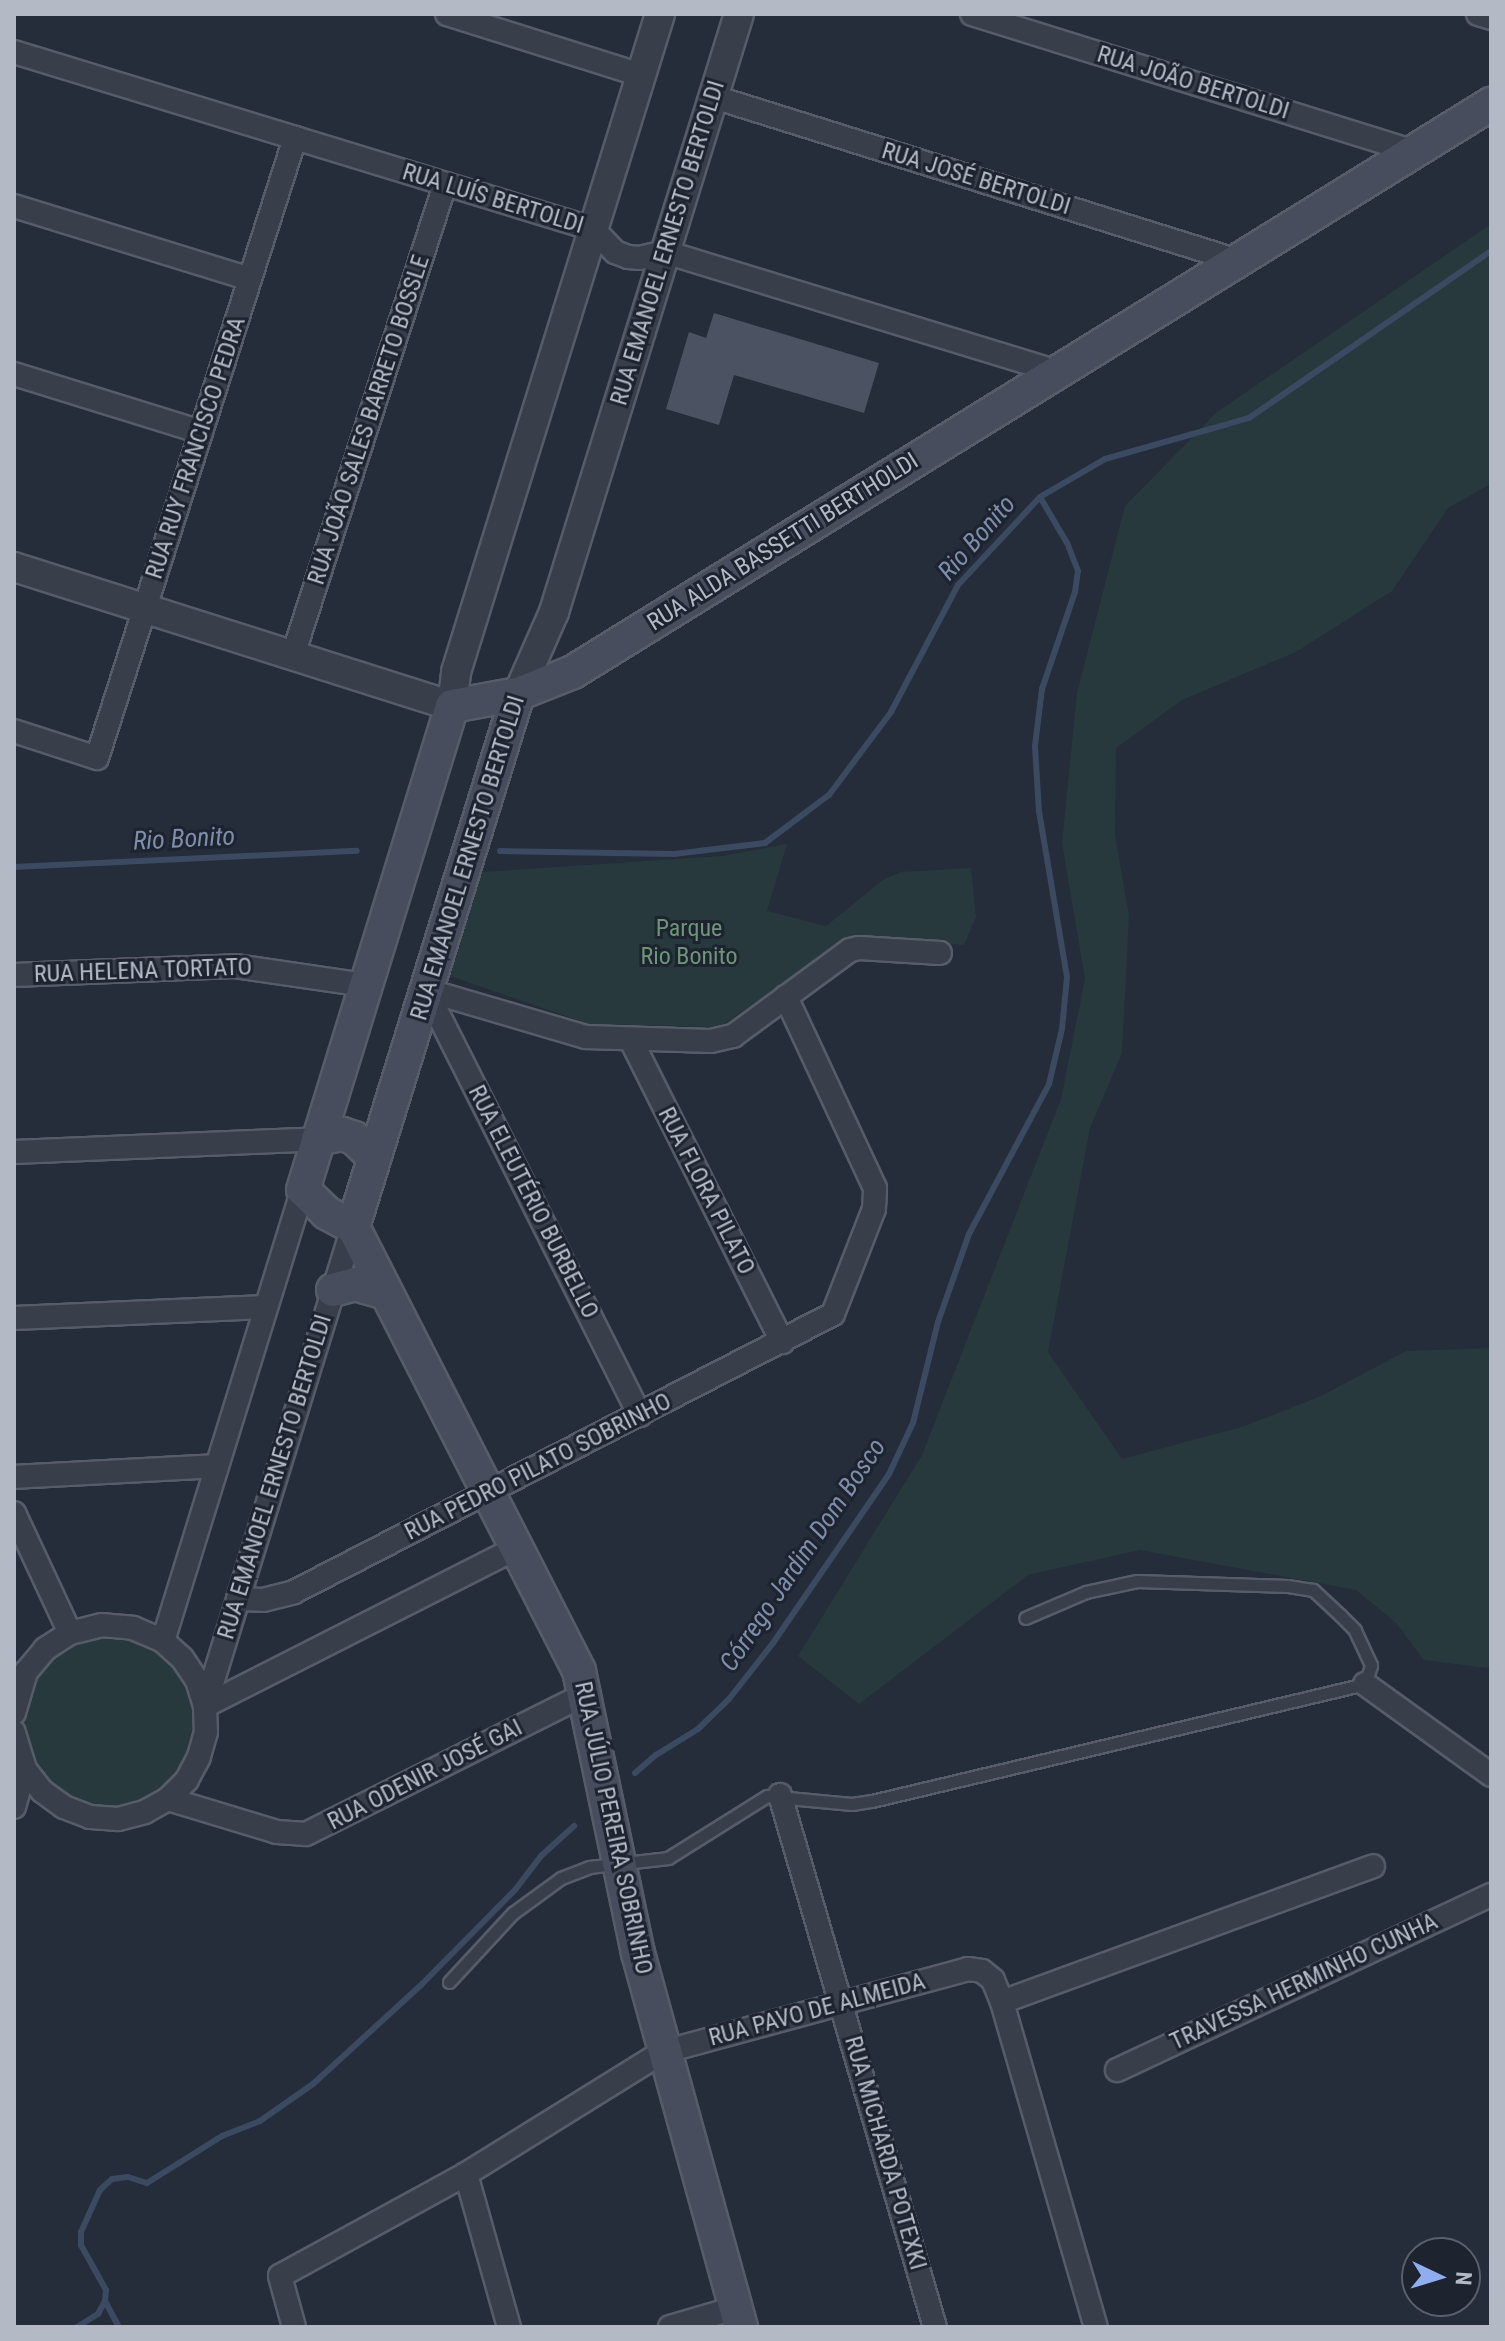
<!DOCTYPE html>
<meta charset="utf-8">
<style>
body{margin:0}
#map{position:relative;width:1505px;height:2341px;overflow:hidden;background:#252c3a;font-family:"Roboto Condensed",sans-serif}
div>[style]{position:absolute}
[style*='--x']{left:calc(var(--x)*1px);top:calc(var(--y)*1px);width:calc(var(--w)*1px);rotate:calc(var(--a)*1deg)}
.green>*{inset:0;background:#27393c}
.round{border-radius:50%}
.stream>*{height:6px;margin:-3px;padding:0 3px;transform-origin:3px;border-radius:3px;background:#3b4961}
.building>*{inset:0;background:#4b5363}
.roads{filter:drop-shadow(2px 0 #565c68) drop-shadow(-2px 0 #565c68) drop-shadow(0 2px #565c68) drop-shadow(0 -2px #565c68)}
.service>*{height:11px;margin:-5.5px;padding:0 5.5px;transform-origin:5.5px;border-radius:5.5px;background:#383e4a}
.minor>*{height:22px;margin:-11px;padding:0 11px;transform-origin:11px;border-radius:11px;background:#383e4a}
.tertiary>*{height:28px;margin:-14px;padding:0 14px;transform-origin:14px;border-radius:14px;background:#383e4a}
.secondary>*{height:32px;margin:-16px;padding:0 16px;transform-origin:16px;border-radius:16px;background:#474d5d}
span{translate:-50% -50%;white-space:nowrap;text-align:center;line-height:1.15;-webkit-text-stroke:6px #1d232f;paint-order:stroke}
.street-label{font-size:24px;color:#b4b9c6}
.park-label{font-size:24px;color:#6d9578}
.water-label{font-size:26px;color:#7d8eab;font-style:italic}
.frame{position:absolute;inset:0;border:16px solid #b4b9c6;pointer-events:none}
.north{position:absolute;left:1401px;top:2237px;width:80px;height:80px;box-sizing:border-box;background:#1d232f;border:2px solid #595f6b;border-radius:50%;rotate:94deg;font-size:22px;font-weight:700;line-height:32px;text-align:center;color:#b4b9c6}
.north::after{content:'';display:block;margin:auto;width:28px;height:36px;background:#90aeef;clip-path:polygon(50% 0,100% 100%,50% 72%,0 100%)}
</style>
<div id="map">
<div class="green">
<i style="clip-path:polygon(1491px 224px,1491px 484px,1448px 508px,1392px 591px,1296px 652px,1182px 700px,1116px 748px,1115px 835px,1129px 916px,1122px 1053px,1090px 1128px,1048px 1352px,1122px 1459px,1245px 1426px,1321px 1396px,1406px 1351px,1491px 1348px,1491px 1664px,1487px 1668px,1424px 1660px,1396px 1623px,1356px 1590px,1140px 1550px,1028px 1575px,859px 1704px,798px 1656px,922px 1455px,1061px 1099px,1085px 979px,1062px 843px,1077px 693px,1125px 506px,1217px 412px)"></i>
<i style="clip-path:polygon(787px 844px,767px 911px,826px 926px,883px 880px,901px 872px,971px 868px,976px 917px,964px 945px,849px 937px,720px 1027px,589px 1024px,450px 976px,482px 872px,722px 856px)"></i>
<i class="round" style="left:24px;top:1637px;width:170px;height:170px"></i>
</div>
<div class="stream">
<i style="--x:500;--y:851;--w:174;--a:1"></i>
<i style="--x:674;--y:854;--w:92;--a:-6.9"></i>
<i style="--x:765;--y:843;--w:80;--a:-36.9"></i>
<i style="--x:829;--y:795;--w:104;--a:-53.2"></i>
<i style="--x:891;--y:712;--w:144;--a:-62.2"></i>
<i style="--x:958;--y:585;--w:120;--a:-47"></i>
<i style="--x:1040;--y:497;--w:75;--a:-30.3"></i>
<i style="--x:1105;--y:459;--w:150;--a:-15.9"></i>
<i style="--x:1249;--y:418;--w:294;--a:-34.6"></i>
<i style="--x:14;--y:867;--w:343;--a:-2.7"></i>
<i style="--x:635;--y:1773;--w:28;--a:-41"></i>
<i style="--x:656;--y:1755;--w:49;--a:-31.8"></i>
<i style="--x:698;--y:1729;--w:43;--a:-44.1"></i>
<i style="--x:729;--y:1699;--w:71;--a:-51.8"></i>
<i style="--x:773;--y:1643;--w:205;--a:-55.5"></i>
<i style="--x:889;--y:1474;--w:56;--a:-64.8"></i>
<i style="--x:913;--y:1423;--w:104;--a:-76.1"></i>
<i style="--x:938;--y:1322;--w:93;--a:-70.6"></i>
<i style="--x:969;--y:1234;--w:170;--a:-61.9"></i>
<i style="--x:1049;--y:1084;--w:57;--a:-76.7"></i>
<i style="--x:1062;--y:1029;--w:52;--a:-84.5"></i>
<i style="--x:1067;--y:977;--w:167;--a:-99.6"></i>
<i style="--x:1039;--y:812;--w:66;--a:-93.5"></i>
<i style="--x:1035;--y:746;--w:57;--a:-83"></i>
<i style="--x:1042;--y:689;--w:102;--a:-71.2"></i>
<i style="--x:1075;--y:592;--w:21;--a:-82"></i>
<i style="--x:1078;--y:571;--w:30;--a:-111"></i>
<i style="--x:1067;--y:543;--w:53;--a:-120.4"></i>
<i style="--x:105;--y:2301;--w:30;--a:62"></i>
<i style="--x:77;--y:2327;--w:25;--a:-32"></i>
<i style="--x:98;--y:2314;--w:15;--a:-62"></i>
<i style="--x:105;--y:2301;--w:11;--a:-85"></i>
<i style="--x:106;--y:2290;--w:51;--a:-119.1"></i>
<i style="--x:81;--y:2245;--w:13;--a:-90"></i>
<i style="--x:81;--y:2232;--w:46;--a:-65.7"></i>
<i style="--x:100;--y:2190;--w:16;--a:-43"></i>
<i style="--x:112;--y:2179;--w:16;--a:-7"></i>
<i style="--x:128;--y:2177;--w:20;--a:18"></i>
<i style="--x:147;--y:2183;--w:89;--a:-32.1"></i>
<i style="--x:222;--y:2136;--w:41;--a:-21.5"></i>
<i style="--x:260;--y:2121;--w:65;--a:-34.9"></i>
<i style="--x:313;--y:2084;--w:148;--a:-42.5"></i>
<i style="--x:422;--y:1984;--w:132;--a:-45.3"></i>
<i style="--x:515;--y:1890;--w:43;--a:-52.6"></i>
<i style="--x:541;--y:1856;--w:45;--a:-42.3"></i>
</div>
<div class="building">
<i style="clip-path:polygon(714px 313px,879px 363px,864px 413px,734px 375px,719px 425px,666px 409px,689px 332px,706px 338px)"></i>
</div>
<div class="roads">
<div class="service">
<i style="--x:449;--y:1982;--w:94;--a:-47.2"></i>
<i style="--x:513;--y:1913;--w:59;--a:-36.1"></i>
<i style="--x:561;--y:1878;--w:30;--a:-21"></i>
<i style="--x:589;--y:1867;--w:80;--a:-6.5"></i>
<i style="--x:668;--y:1858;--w:117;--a:-32.1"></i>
<i style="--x:767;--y:1796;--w:85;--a:5.4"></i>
<i style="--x:852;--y:1804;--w:20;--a:-9"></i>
<i style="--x:872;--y:1801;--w:507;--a:-13.35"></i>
<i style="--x:1365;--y:1684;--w:20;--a:-72"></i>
<i style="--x:1371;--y:1665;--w:38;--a:-115"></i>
<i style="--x:1355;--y:1630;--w:21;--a:-135"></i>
<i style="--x:1340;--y:1615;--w:37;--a:-137"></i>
<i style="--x:1313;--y:1590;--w:25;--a:-171"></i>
<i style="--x:1288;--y:1586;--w:151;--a:-178.1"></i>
<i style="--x:1137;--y:1581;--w:52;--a:167.8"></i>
<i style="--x:1086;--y:1592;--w:66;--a:156.9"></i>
</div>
<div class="minor">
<i style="--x:447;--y:14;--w:203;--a:17.5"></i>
<i style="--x:972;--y:14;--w:462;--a:17.3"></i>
<i style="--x:1478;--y:14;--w:14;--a:17"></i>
<i style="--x:14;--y:52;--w:605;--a:17"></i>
<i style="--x:593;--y:229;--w:32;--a:46"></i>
<i style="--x:615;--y:252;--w:14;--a:21"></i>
<i style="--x:628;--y:257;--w:11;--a:5"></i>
<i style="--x:639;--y:258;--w:27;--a:-13"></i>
<i style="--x:665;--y:252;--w:410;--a:17"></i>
<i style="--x:714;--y:97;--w:549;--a:17.38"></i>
<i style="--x:14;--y:206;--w:247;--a:17.2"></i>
<i style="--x:14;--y:374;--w:196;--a:17.2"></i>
<i style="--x:293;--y:655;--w:495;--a:-72.1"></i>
<i style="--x:14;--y:731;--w:87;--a:18"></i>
<i style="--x:97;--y:758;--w:651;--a:-72.29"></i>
<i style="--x:14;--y:975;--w:221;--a:-2.3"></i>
<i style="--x:235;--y:966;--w:132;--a:8.3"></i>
<i style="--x:426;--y:990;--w:167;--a:16.4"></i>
<i style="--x:586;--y:1037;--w:125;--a:1.8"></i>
<i style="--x:711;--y:1041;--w:23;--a:-13"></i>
<i style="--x:733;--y:1036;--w:145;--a:-36.3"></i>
<i style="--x:850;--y:950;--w:9;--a:-13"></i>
<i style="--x:859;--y:948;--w:81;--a:3.5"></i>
<i style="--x:426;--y:990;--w:476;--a:63.3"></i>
<i style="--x:631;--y:1040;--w:338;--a:63.4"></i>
<i style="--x:14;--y:1152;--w:304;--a:-2.4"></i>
<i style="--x:14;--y:1318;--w:252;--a:-2.5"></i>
<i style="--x:14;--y:1477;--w:203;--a:-3.1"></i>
<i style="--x:14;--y:1513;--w:132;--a:65"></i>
<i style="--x:238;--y:1599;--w:25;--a:2"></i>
<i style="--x:263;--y:1600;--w:32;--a:-14"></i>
<i style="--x:294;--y:1592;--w:606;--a:-27.28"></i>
<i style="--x:833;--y:1314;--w:113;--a:-68.7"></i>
<i style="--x:874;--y:1209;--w:21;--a:-87"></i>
<i style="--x:875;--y:1188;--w:211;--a:-115"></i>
<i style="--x:163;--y:1641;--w:472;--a:-72.8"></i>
<i style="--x:1365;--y:1684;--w:155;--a:35.8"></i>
<i style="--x:205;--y:1706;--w:501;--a:-72.83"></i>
<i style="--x:205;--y:1706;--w:350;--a:-26.9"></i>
<i style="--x:14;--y:1713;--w:43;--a:-73.7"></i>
<i style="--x:26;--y:1672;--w:30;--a:-50"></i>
<i style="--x:45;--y:1649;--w:30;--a:-33"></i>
<i style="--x:70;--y:1633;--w:32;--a:-14"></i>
<i style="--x:101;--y:1625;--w:32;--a:5"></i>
<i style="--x:133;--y:1628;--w:33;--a:23"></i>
<i style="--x:163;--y:1641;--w:25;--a:42"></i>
<i style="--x:182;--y:1658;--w:27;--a:56"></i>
<i style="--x:197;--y:1680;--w:27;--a:73"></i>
<i style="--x:205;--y:1706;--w:26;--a:88"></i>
<i style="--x:206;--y:1732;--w:26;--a:106"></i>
<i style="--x:199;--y:1757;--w:26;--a:118"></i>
<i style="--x:187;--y:1780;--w:27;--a:135"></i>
<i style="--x:168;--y:1799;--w:26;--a:151"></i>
<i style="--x:145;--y:1812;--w:28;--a:165"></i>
<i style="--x:118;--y:1819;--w:28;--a:-176"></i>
<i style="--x:90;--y:1817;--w:28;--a:-159"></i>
<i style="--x:64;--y:1807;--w:27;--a:-144"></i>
<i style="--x:42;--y:1791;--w:28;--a:-128"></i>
<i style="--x:25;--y:1769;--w:39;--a:-107"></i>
<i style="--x:780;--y:1795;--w:554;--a:73.76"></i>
<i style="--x:168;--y:1799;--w:114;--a:16.8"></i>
<i style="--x:277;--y:1832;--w:29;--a:4"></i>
<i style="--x:306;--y:1834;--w:312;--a:-26.6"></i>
<i style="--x:14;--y:1807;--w:40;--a:-74"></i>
<i style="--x:1002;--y:2002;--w:338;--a:73.9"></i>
<i style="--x:1117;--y:2070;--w:413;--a:-25.1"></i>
<i style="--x:466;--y:2174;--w:159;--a:74.3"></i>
<i style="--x:294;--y:2327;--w:53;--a:-105.4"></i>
<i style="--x:280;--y:2276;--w:212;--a:-28.7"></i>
<i style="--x:466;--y:2174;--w:232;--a:-31.8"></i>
<i style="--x:663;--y:2052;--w:316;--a:-15.2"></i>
<i style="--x:968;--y:1969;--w:14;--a:8"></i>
<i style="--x:982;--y:1971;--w:14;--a:39"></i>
<i style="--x:993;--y:1980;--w:24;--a:68"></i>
<i style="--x:1002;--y:2002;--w:395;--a:-20.1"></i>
<i style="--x:670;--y:2327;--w:68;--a:-16.3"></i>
</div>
<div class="tertiary">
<i style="--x:14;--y:567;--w:460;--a:17.6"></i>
<i style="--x:452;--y:706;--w:34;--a:-83"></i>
<i style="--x:456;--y:672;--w:689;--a:-72.77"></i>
<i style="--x:518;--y:694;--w:90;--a:-66.3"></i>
<i style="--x:554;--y:612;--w:626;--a:-72.81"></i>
</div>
<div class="secondary">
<i style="--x:318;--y:1139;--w:25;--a:-12"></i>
<i style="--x:342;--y:1134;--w:13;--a:18"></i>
<i style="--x:354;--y:1138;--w:28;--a:44"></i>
<i style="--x:353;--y:1227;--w:30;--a:-152"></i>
<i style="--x:327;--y:1213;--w:33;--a:-136"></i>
<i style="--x:303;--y:1190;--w:506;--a:-72.89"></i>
<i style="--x:452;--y:706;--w:67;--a:-10.3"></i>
<i style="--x:518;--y:694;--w:59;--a:-21.8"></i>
<i style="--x:573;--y:672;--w:1080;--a:-31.75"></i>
<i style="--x:353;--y:1227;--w:498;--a:63"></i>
<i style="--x:579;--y:1671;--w:288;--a:78.2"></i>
<i style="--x:638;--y:1953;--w:388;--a:74.6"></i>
<i style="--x:353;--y:1227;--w:558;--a:-72.8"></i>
<i style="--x:333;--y:1290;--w:23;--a:-15"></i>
<i style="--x:355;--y:1284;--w:32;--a:16"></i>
</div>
</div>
<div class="street-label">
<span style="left:1193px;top:83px;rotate:17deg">RUA JOÃO BERTOLDI</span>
<span style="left:976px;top:179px;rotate:17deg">RUA JOSÉ BERTOLDI</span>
<span style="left:493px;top:199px;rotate:17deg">RUA LUÍS BERTOLDI</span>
<span style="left:668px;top:243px;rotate:-73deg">RUA EMANOEL ERNESTO BERTOLDI</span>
<span style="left:369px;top:420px;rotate:-72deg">RUA JOÃO SALES BARRETO BOSSLE</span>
<span style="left:196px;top:448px;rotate:-72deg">RUA RUY FRANCISCO PEDRA</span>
<span style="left:783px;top:542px;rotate:-32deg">RUA ALDA BASSETTI BERTHOLDI</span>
<span style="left:468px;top:858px;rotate:-73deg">RUA EMANOEL ERNESTO BERTOLDI</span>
<span style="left:143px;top:971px;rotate:-2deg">RUA HELENA TORTATO</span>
<span style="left:706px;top:1191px;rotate:63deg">RUA FLORA PILATO</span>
<span style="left:533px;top:1202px;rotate:63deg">RUA ELEUTÉRIO BURBELLO</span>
<span style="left:538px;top:1467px;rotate:-27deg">RUA PEDRO PILATO SOBRINHO</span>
<span style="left:275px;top:1477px;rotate:-73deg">RUA EMANOEL ERNESTO BERTOLDI</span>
<span style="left:425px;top:1775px;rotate:-27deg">RUA ODENIR JOSÉ GAI</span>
<span style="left:613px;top:1828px;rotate:78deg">RUA JÚLIO PEREIRA SOBRINHO</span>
<span style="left:1304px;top:1982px;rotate:-25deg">TRAVESSA HERMINHO CUNHA</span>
<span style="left:817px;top:2010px;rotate:-15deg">RUA PAVO DE ALMEIDA</span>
<span style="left:885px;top:2153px;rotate:74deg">RUA MICHARDA POTEXKI</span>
</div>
<div class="park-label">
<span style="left:689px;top:943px">Parque<br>Rio Bonito</span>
</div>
<div class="water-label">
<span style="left:977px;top:538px;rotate:-49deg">Rio Bonito</span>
<span style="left:184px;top:839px;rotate:-3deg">Rio Bonito</span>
<span style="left:803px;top:1555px;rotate:-56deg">Córrego Jardim Dom Bosco</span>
</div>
<div class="frame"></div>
<div class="north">N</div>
</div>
